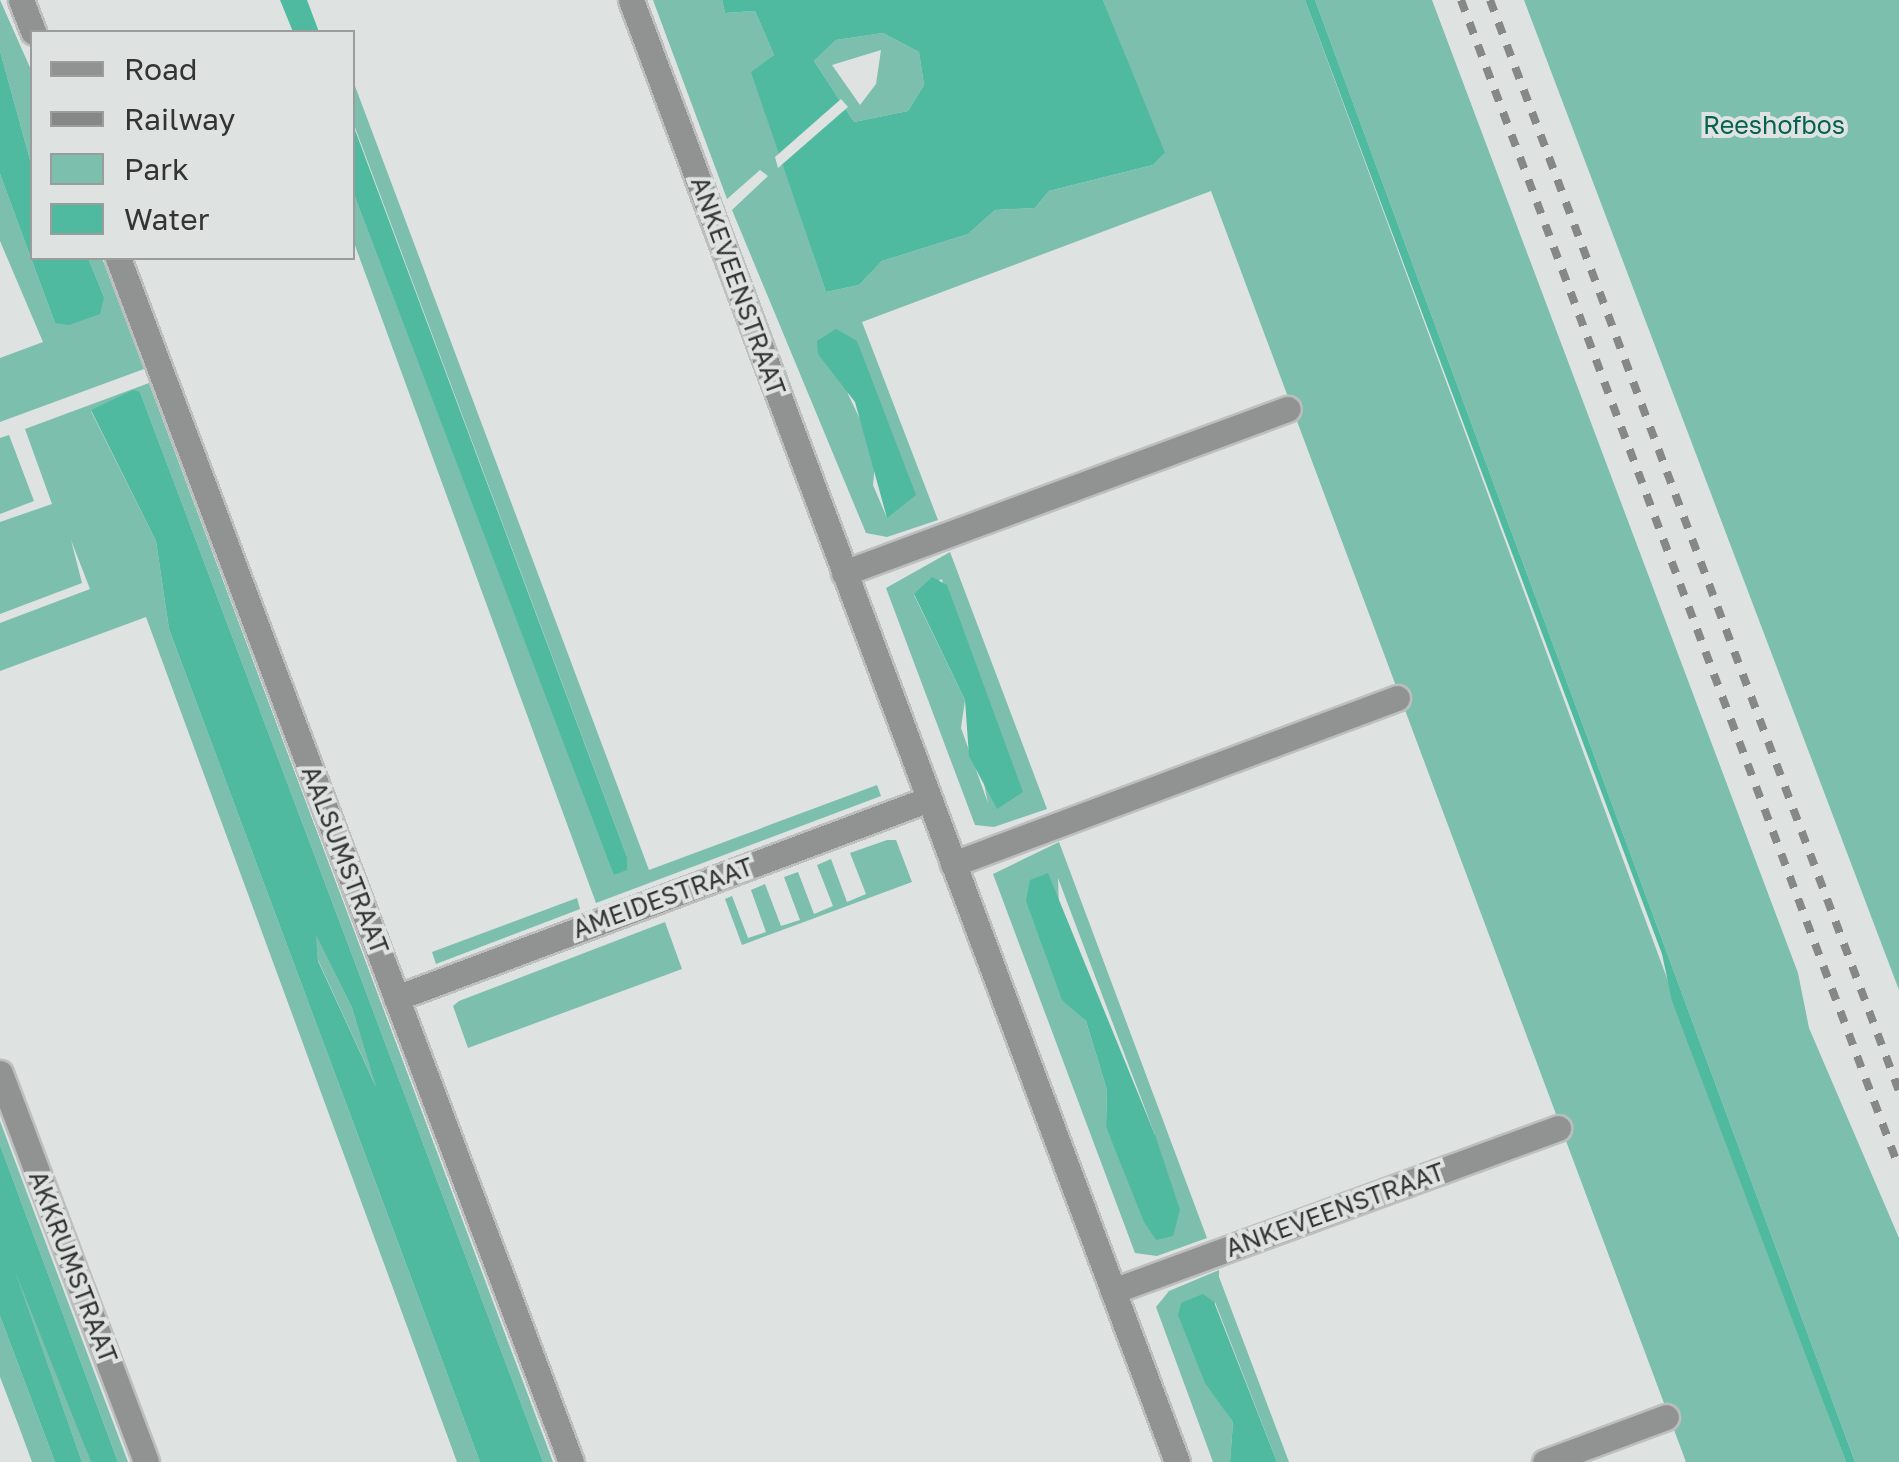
<!DOCTYPE html>
<style>
body{margin:0}
#map{position:relative;width:1899px;height:1462px;overflow:hidden;background:#dee2e1;font-family:"Golos Text",sans-serif}
div>[style]{position:absolute}
[style*='--x']{left:calc(var(--x)*1px);top:calc(var(--y)*1px);width:calc(var(--w)*1px);rotate:calc(var(--a)*1deg)}
.green>*{inset:0;background:#7cbfad}
.water>*{inset:0;background:#4fbaa0}
.pier>*{inset:0;background:#dee2e1}
.roads{filter:drop-shadow(2px 0 #bcbfbe) drop-shadow(-2px 0 #bcbfbe) drop-shadow(0 2px #bcbfbe) drop-shadow(0 -2px #bcbfbe)}
.minor>*{height:25px;margin:-12.5px;padding:0 12.5px;transform-origin:12.5px;border-radius:12.5px;background:#919392}
.rail>*{height:8px;margin-top:-4px;transform-origin:0;background:repeating-linear-gradient(90deg,#858887 0 12px,transparent 0 24px)}
span{translate:-50% -50%;white-space:nowrap;text-align:center;line-height:1.15;-webkit-text-stroke:8px #dee2e1;paint-order:stroke}
.park-label{font-size:25px;color:#056150}
.street-label{font-size:25px;color:#333534}
.legend{position:absolute;left:30px;top:30px;width:325px;height:230px;box-sizing:border-box;background:#dee2e1;border:2px solid #9a9d9c;margin:0;padding:12px 18px;list-style:none;font-size:30px;color:#333534}
.legend li{display:flex;align-items:center;gap:20px;height:50px}
.legend b{width:50px;border:2px solid #9a9d9c}
</style>
<div id="map">
<div class="green">
<i style="clip-path:polygon(0 0,32px 72px,32px 167px,0 51px)"></i>
<i style="clip-path:polygon(evenodd,653px 0,722px 0,725px 13px,755px 11px,774px 55px,752px 72px,826px 292px,859px 285px,882px 261px,968px 234px,995px 210px,1035px 208px,1049px 191px,1153px 165px,1164px 154px,1103px 0,1305px 0,1846px 1462px,1686px 1462px,1211px 191px,862px 322px,938px 520px,887px 537px,866px 533px,732px 210px,768px 176px,760px 170px,727px 199px,653px 0,857px 341px,887px 518px,873px 485px,876px 453px,848px 394px,857px 341px)"></i>
<i style="clip-path:polygon(1315px 0,1432px 0,1798px 973px,1809px 1028px,1899px 1238px,1899px 1462px,1855px 1462px)"></i>
<i style="clip-path:polygon(1524px 0,1899px 0,1899px 990px)"></i>
<i style="clip-path:polygon(evenodd,883px 33px,919px 52px,924px 85px,908px 111px,854px 122px,814px 61px,836px 40px,883px 33px,881px 50px,876px 84px,860px 105px,832px 65px,881px 50px)"></i>
<i style="clip-path:polygon(352px 78px,649px 870px,877px 785px,881px 796px,596px 903px,353px 240px,353px 192px,615px 875px,627px 857px,353px 122px)"></i>
<i style="clip-path:polygon(0 174px,55px 323px,104px 297px,88px 258px,102px 258px,144px 369px,0 422px,0 358px,43px 342px,0 241px)"></i>
<i style="clip-path:polygon(149px 383px,553px 1462px,543px 1462px,140px 392px,91px 411px,156px 541px,169px 629px,480px 1462px,457px 1462px,146px 617px,0 671px,0 623px,90px 589px,71px 540px,82px 583px,0 614px,0 522px,52px 504px,25px 429px)"></i>
<i style="clip-path:polygon(9px 435px,34px 501px,0 514px,0 438px)"></i>
<i style="clip-path:polygon(evenodd,950px 552px,1047px 809px,994px 827px,975px 825px,886px 588px,950px 552px,942px 579px,988px 803px,961px 728px,965px 700px,914px 595px,942px 579px)"></i>
<i style="clip-path:polygon(887px 840px,896px 840px,912px 882px,742px 945px,725px 899px,732px 896px,748px 938px,766px 932px,751px 890px,765px 884px,781px 926px,800px 920px,784px 877px,798px 872px,814px 914px,833px 906px,817px 865px,831px 859px,847px 902px,866px 894px,850px 853px)"></i>
<i style="clip-path:polygon(evenodd,1059px 842px,1207px 1238px,1157px 1256px,1135px 1253px,993px 874px,1059px 842px,1058px 878px,1155px 1135px,1156px 1240px,1106px 1127px,1107px 1090px,1086px 1021px,1062px 999px,1058px 878px)"></i>
<i style="clip-path:polygon(577px 898px,580px 909px,436px 964px,432px 952px)"></i>
<i style="clip-path:polygon(665px 922px,682px 969px,468px 1048px,453px 1006px,459px 1001px)"></i>
<i style="clip-path:polygon(315px 932px,352px 1008px,377px 1089px,318px 960px)"></i>
<i style="clip-path:polygon(0 1121px,128px 1462px,118px 1462px,0 1145px)"></i>
<i style="clip-path:polygon(13px 1266px,36px 1309px,91px 1462px,82px 1462px)"></i>
<i style="clip-path:polygon(1219px 1270px,1219px 1277px,1289px 1462px,1277px 1462px,1215px 1302px,1204px 1379px,1233px 1422px,1230px 1462px,1213px 1462px,1156px 1307px,1169px 1291px)"></i>
<i style="clip-path:polygon(0 1316px,55px 1462px,32px 1462px,18px 1424px,0 1377px)"></i>
</div>
<div class="water">
<i style="clip-path:polygon(280px 0,307px 0,319px 32px,293px 32px)"></i>
<i style="clip-path:polygon(evenodd,722px 0,1103px 0,1165px 153px,1153px 165px,1049px 191px,1035px 208px,995px 210px,968px 234px,882px 261px,859px 285px,826px 292px,751px 72px,774px 55px,755px 11px,725px 13px,722px 0,883px 33px,919px 52px,924px 85px,908px 111px,854px 122px,814px 61px,836px 40px,883px 33px)"></i>
<i style="clip-path:polygon(1305px 0,1315px 0,1855px 1462px,1846px 1462px,1672px 1001px,1662px 954px)"></i>
<i style="clip-path:polygon(0 51px,32px 167px,32px 258px,88px 258px,104px 297px,100px 314px,69px 325px,55px 323px,0 174px)"></i>
<i style="clip-path:polygon(352px 122px,627px 857px,627px 870px,614px 875px,353px 192px)"></i>
<i style="clip-path:polygon(836px 329px,857px 341px,916px 495px,887px 518px,855px 402px,818px 354px,817px 341px)"></i>
<i style="clip-path:polygon(evenodd,133px 390px,140px 392px,543px 1462px,480px 1462px,169px 629px,156px 541px,91px 410px,133px 390px,316px 935px,352px 1008px,376px 1087px,318px 961px,316px 935px)"></i>
<i style="clip-path:polygon(932px 577px,947px 585px,1023px 792px,997px 809px,969px 756px,965px 700px,914px 594px)"></i>
<i style="clip-path:polygon(1048px 873px,1155px 1135px,1180px 1210px,1173px 1236px,1156px 1240px,1144px 1222px,1106px 1127px,1107px 1090px,1086px 1021px,1062px 1000px,1026px 901px,1030px 880px)"></i>
<i style="clip-path:polygon(0 1145px,118px 1462px,91px 1462px,15px 1271px,82px 1462px,55px 1462px,0 1316px)"></i>
<i style="clip-path:polygon(1203px 1294px,1214px 1302px,1277px 1462px,1230px 1462px,1233px 1422px,1205px 1383px,1178px 1315px,1181px 1303px)"></i>
</div>
<div class="pier">
<i style="clip-path:polygon(841px 99px,848px 107px,778px 168px,775px 157px)"></i>
</div>
<div class="roads">
<div class="minor">
<i style="--x:21;--y:0;--w:34;--a:69"></i>
<i style="--x:631;--y:0;--w:1561;--a:69.52"></i>
<i style="--x:118;--y:258;--w:1286;--a:69.38"></i>
<i style="--x:844;--y:573;--w:473;--a:-20.3"></i>
<i style="--x:953;--y:864;--w:474;--a:-20.5"></i>
<i style="--x:396;--y:998;--w:569;--a:-20.47"></i>
<i style="--x:0;--y:1073;--w:415;--a:69.4"></i>
<i style="--x:1113;--y:1291;--w:474;--a:-20.1"></i>
<i style="--x:1545;--y:1462;--w:129;--a:-20.4"></i>
</div>
</div>
<div class="rail">
<i style="--x:1461;--y:0;--w:1247;--a:69.44"></i>
<i style="--x:1490;--y:0;--w:1165;--a:69.45"></i>
</div>
<div class="park-label">
<span style="left:1774px;top:125px">Reeshofbos</span>
</div>
<div class="street-label">
<span style="left:738px;top:286px;rotate:70deg">ANKEVEENSTRAAT</span>
<span style="left:345px;top:860px;rotate:69deg">AALSUMSTRAAT</span>
<span style="left:663px;top:898px;rotate:-20deg">AMEIDESTRAAT</span>
<span style="left:1335px;top:1210px;rotate:-20deg">ANKEVEENSTRAAT</span>
<span style="left:73px;top:1267px;rotate:69deg">AKKRUMSTRAAT</span>
</div>
<ul class="legend">
<li><b style="height:12px;background:#919392"></b>Road</li>
<li><b style="height:12px;background:#858887"></b>Railway</li>
<li><b style="height:28px;background:#7cbfad"></b>Park</li>
<li><b style="height:28px;background:#4fbaa0"></b>Water</li>
</ul>
</div>
